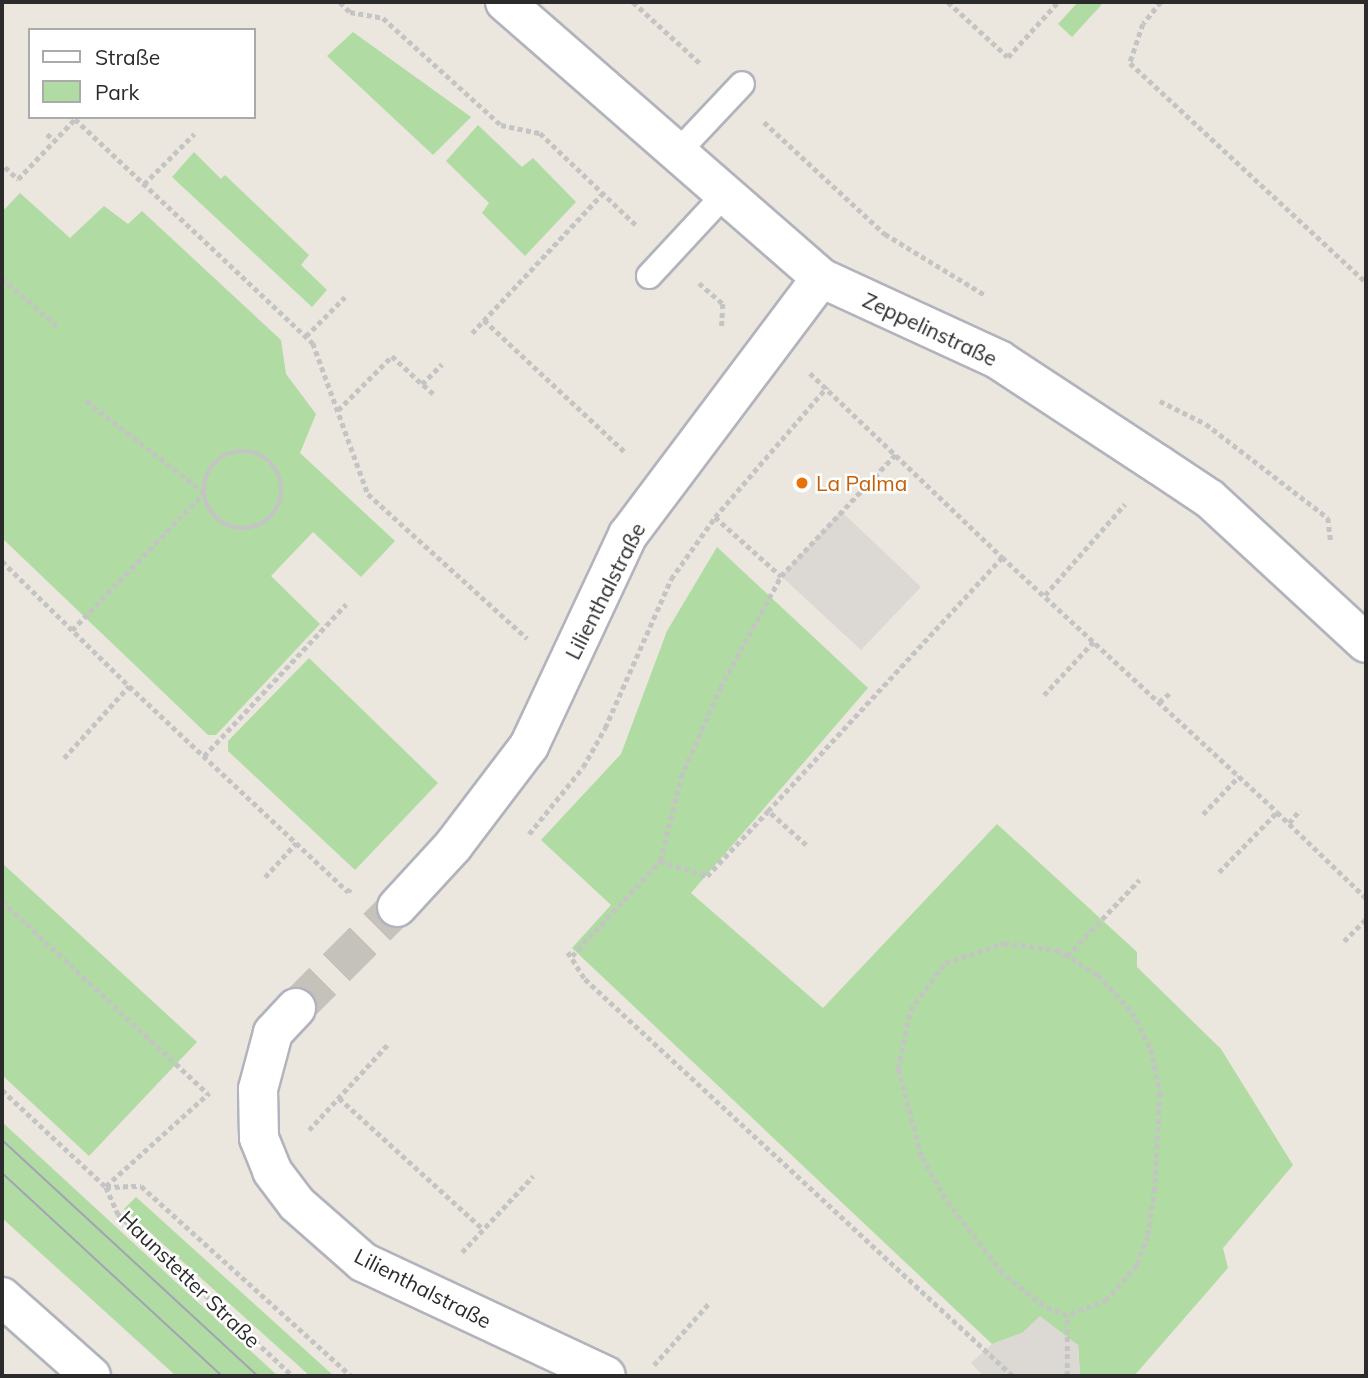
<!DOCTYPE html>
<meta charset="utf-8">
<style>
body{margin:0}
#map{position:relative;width:1368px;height:1378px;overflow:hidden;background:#ebe7df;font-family:Mulish,sans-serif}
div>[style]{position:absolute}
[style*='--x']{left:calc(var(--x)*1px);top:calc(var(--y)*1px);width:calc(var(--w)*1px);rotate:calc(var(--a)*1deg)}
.green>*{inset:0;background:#b0dba2}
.plaza>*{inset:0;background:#dcd9d5}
.minor-tunnel>*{height:38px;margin-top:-19px;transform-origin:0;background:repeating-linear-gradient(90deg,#c5c1bb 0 38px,transparent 0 57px)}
.path>*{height:4.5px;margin-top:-2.25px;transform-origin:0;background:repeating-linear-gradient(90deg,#c4c4c4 0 5px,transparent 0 8.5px)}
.path>.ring{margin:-2.25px;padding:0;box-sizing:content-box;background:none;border:4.5px solid #c4c4c4;border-radius:50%}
.roads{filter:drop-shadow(2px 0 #b2b3bd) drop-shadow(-2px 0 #b2b3bd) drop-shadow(0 2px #b2b3bd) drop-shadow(0 -2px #b2b3bd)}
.service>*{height:24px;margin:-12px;padding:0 12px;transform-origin:12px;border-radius:12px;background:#fff}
.minor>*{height:38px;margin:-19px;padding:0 19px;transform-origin:19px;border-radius:19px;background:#fff}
.secondary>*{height:38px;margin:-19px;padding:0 19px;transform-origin:19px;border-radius:19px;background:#fff}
.tram>*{height:2px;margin:-1px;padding:0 1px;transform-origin:1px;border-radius:1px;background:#a2a3b3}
.dots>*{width:19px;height:19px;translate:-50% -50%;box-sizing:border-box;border:4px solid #fff;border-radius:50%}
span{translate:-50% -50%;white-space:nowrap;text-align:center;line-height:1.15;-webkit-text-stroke:5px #fff;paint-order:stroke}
.street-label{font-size:21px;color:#2b2b2b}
.food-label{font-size:21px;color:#c56008}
.left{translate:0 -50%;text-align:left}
.frame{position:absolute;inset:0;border:4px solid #2b2b2b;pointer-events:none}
.legend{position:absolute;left:28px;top:28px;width:228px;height:91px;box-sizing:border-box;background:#fff;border:2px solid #aaa;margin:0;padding:9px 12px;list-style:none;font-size:21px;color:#2b2b2b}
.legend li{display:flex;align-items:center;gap:14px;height:35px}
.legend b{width:35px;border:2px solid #aaa}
</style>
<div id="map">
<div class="green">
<i style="clip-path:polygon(1078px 2px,1104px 2px,1072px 37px,1058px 24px)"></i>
<i style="clip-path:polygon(353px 32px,471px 117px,433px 155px,327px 56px)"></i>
<i style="clip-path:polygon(478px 125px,522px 167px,533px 158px,576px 202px,525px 256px,482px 213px,489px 203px,446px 161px)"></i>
<i style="clip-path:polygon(194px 152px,221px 179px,225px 175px,309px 255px,301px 265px,327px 290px,312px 307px,172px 177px)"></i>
<i style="clip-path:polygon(20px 193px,70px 238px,104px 206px,128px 224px,142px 211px,281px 340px,286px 374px,316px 414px,300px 453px,395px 541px,361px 577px,313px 532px,271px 576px,320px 624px,216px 735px,208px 735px,2px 538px,2px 212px)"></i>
<i style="clip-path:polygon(717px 547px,868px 688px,691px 893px,823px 1008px,997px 824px,1137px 952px,1137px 967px,1221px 1049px,1293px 1165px,1223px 1248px,1228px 1268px,1134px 1376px,1080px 1376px,1078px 1345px,1022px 1333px,992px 1344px,572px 948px,611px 905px,541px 840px,621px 754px,667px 631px)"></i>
<i style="clip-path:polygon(309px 658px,438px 783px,355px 870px,228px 751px,228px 741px)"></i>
<i style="clip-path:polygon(2px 863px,197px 1042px,89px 1156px,2px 1075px)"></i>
<i style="clip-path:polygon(2px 1122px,278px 1376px,176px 1376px,2px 1218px)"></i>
<i style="clip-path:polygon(136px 1197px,334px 1376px,310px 1376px,124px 1209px)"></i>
</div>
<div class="plaza">
<i style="clip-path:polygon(841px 511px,921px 587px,861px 650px,781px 576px)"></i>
<i style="clip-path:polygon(1040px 1316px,1078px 1345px,1080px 1376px,983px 1376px,971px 1363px,992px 1344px,1022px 1333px)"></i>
</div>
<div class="minor-tunnel">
<i style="--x:296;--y:1008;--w:143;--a:-45"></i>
</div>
<div class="path">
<i style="--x:340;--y:2;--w:14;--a:45"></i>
<i style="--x:350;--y:12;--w:34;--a:10"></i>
<i style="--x:383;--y:18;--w:159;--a:42.2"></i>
<i style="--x:501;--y:125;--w:40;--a:12"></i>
<i style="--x:540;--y:133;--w:136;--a:43.8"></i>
<i style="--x:633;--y:2;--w:92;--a:42.4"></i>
<i style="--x:948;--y:2;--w:81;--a:42.5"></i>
<i style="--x:1008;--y:57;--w:74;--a:-47.7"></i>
<i style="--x:1161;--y:2;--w:28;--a:129"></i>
<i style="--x:1143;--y:24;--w:41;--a:108.4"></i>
<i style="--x:1130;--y:63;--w:322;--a:42.9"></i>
<i style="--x:764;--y:122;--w:165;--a:42.8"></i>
<i style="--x:885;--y:234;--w:117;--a:31.4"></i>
<i style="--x:47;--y:134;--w:9;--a:41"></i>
<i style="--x:5;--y:167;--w:18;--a:43"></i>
<i style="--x:18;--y:179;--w:83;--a:-46.5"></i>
<i style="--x:75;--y:119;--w:327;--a:43.3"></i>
<i style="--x:313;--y:343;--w:161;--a:70"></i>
<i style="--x:368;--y:494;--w:215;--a:42.2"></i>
<i style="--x:144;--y:184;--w:71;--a:-45"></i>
<i style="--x:2;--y:278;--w:76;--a:41.3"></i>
<i style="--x:699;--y:283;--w:32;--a:41"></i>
<i style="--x:723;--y:304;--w:22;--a:93"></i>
<i style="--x:484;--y:320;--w:195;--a:43.1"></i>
<i style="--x:472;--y:333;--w:192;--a:-46.9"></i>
<i style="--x:306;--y:336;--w:55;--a:-45"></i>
<i style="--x:810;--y:373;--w:266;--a:43.8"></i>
<i style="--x:433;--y:394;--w:15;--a:-138"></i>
<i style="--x:422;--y:384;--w:28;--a:-45"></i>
<i style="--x:1160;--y:401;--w:51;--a:26.6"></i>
<i style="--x:1206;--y:424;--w:154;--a:37.6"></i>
<i style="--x:1328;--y:518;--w:23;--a:83"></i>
<i style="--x:338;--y:410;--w:76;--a:-45"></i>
<i style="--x:392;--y:356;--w:41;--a:43"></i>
<i class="ring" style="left:204px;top:451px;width:73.5px;height:73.5px"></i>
<i style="--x:715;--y:517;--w:89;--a:41.8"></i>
<i style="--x:781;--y:576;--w:168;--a:-46.7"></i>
<i style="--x:2;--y:561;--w:178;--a:44.5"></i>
<i style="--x:129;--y:686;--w:301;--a:43.2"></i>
<i style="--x:348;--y:892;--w:4;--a:-56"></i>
<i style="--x:1045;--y:595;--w:121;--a:-48.7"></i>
<i style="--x:72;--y:630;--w:190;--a:-46.1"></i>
<i style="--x:204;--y:493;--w:150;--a:-142.1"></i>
<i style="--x:1044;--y:695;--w:74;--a:-47.2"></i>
<i style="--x:1159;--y:702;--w:14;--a:-39"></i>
<i style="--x:204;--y:756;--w:208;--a:-46.9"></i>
<i style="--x:64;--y:758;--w:97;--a:-47.9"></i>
<i style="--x:1203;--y:814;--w:52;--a:-46.5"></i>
<i style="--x:1289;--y:823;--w:17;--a:-50"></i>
<i style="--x:529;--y:834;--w:86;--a:-51.1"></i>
<i style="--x:583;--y:767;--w:45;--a:-60.6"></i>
<i style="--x:605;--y:728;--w:163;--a:-66.1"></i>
<i style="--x:671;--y:579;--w:76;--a:-54.6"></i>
<i style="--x:715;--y:517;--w:172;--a:-49.3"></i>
<i style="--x:806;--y:845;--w:51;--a:-138.2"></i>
<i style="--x:768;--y:811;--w:345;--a:-47.3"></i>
<i style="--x:1002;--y:557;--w:375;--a:42.8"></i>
<i style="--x:660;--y:861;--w:87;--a:-76"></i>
<i style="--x:681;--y:777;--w:97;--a:-66.3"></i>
<i style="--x:720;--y:688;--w:128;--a:-61.4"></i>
<i style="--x:1219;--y:872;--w:83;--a:-46"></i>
<i style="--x:1277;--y:812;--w:124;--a:44"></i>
<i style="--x:265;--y:877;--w:46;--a:-47.6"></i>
<i style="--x:2;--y:901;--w:282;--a:43.1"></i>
<i style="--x:1344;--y:941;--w:31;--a:-45"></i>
<i style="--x:1004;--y:943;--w:53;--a:7.5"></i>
<i style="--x:1057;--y:950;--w:48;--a:31.4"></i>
<i style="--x:1098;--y:975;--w:50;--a:47.4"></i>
<i style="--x:1132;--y:1012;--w:42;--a:62.8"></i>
<i style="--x:1151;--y:1049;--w:45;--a:78.4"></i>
<i style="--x:1160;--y:1093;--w:95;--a:93"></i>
<i style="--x:1155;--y:1188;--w:49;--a:98.3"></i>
<i style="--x:1148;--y:1236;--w:31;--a:111"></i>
<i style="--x:1137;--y:1265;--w:46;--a:130.6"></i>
<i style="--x:1107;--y:1300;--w:43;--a:158.2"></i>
<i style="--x:1067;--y:1316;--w:26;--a:-157"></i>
<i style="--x:1043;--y:1306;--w:53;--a:-141.2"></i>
<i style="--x:1002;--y:1273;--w:93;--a:-127.6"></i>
<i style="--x:945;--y:1199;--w:49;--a:-119.2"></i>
<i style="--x:921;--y:1156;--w:90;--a:-104.8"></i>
<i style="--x:898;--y:1069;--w:60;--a:-78.5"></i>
<i style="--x:910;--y:1010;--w:59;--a:-53.3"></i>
<i style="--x:945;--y:963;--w:62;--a:-18.7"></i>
<i style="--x:568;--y:952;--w:32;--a:58"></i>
<i style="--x:585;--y:979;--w:584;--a:42.85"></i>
<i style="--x:572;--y:956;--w:129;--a:-47.2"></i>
<i style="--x:660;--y:861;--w:49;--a:17.7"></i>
<i style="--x:707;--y:876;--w:89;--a:-46.8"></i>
<i style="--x:1067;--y:956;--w:105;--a:-46.5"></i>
<i style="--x:2;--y:1090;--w:142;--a:43"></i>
<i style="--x:106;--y:1187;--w:30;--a:66"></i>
<i style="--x:118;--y:1214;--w:238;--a:42.8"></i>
<i style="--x:339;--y:1098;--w:195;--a:42.3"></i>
<i style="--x:309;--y:1130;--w:118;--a:-47.4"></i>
<i style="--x:106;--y:1186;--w:139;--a:-42.1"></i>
<i style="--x:106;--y:1187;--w:35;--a:-2"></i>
<i style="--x:141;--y:1186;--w:283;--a:42.1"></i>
<i style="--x:462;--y:1252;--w:104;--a:-46.9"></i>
<i style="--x:654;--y:1365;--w:83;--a:-48.4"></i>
<i style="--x:1067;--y:1376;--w:60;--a:-90"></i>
</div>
<div class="roads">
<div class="service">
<i style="--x:676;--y:154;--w:96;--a:-46.7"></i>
<i style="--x:649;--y:276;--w:110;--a:-47.2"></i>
</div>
<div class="minor">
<i style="--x:505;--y:2;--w:420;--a:41.1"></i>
<i style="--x:821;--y:278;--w:196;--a:24.7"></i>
<i style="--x:999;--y:360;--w:191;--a:33.3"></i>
<i style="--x:1159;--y:465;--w:61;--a:33.7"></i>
<i style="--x:1210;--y:499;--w:212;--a:42.7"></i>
<i style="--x:397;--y:907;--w:83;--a:-47.4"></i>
<i style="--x:453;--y:846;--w:126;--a:-52.8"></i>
<i style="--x:529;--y:746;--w:233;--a:-64.9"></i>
<i style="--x:628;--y:535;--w:321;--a:-53.1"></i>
<i style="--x:296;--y:1008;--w:34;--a:133"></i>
<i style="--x:273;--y:1033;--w:58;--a:105"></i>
<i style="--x:258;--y:1089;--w:49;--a:88.8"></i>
<i style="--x:259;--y:1138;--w:35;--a:68"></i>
<i style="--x:272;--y:1171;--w:41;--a:52.9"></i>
<i style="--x:297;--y:1204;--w:88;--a:41.3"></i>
<i style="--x:363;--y:1262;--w:268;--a:25.1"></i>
</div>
<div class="secondary">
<i style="--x:2;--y:1297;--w:119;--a:41.6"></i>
</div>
</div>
<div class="tram">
<i style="--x:2;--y:1140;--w:348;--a:42.7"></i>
<i style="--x:2;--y:1173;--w:299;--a:42.7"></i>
</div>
<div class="dots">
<i style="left:802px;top:483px;background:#e8710a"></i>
</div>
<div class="street-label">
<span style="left:930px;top:329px;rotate:25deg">Zeppelinstraße</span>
<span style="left:605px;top:591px;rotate:-63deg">Lilienthalstraße</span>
<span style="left:190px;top:1279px;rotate:44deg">Haunstetter Straße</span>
<span style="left:423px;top:1288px;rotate:27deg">Lilienthalstraße</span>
</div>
<div class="food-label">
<span class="left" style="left:816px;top:483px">La Palma</span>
</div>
<div class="frame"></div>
<ul class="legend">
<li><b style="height:9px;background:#fff"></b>Straße</li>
<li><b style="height:19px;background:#b0dba2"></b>Park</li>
</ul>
</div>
